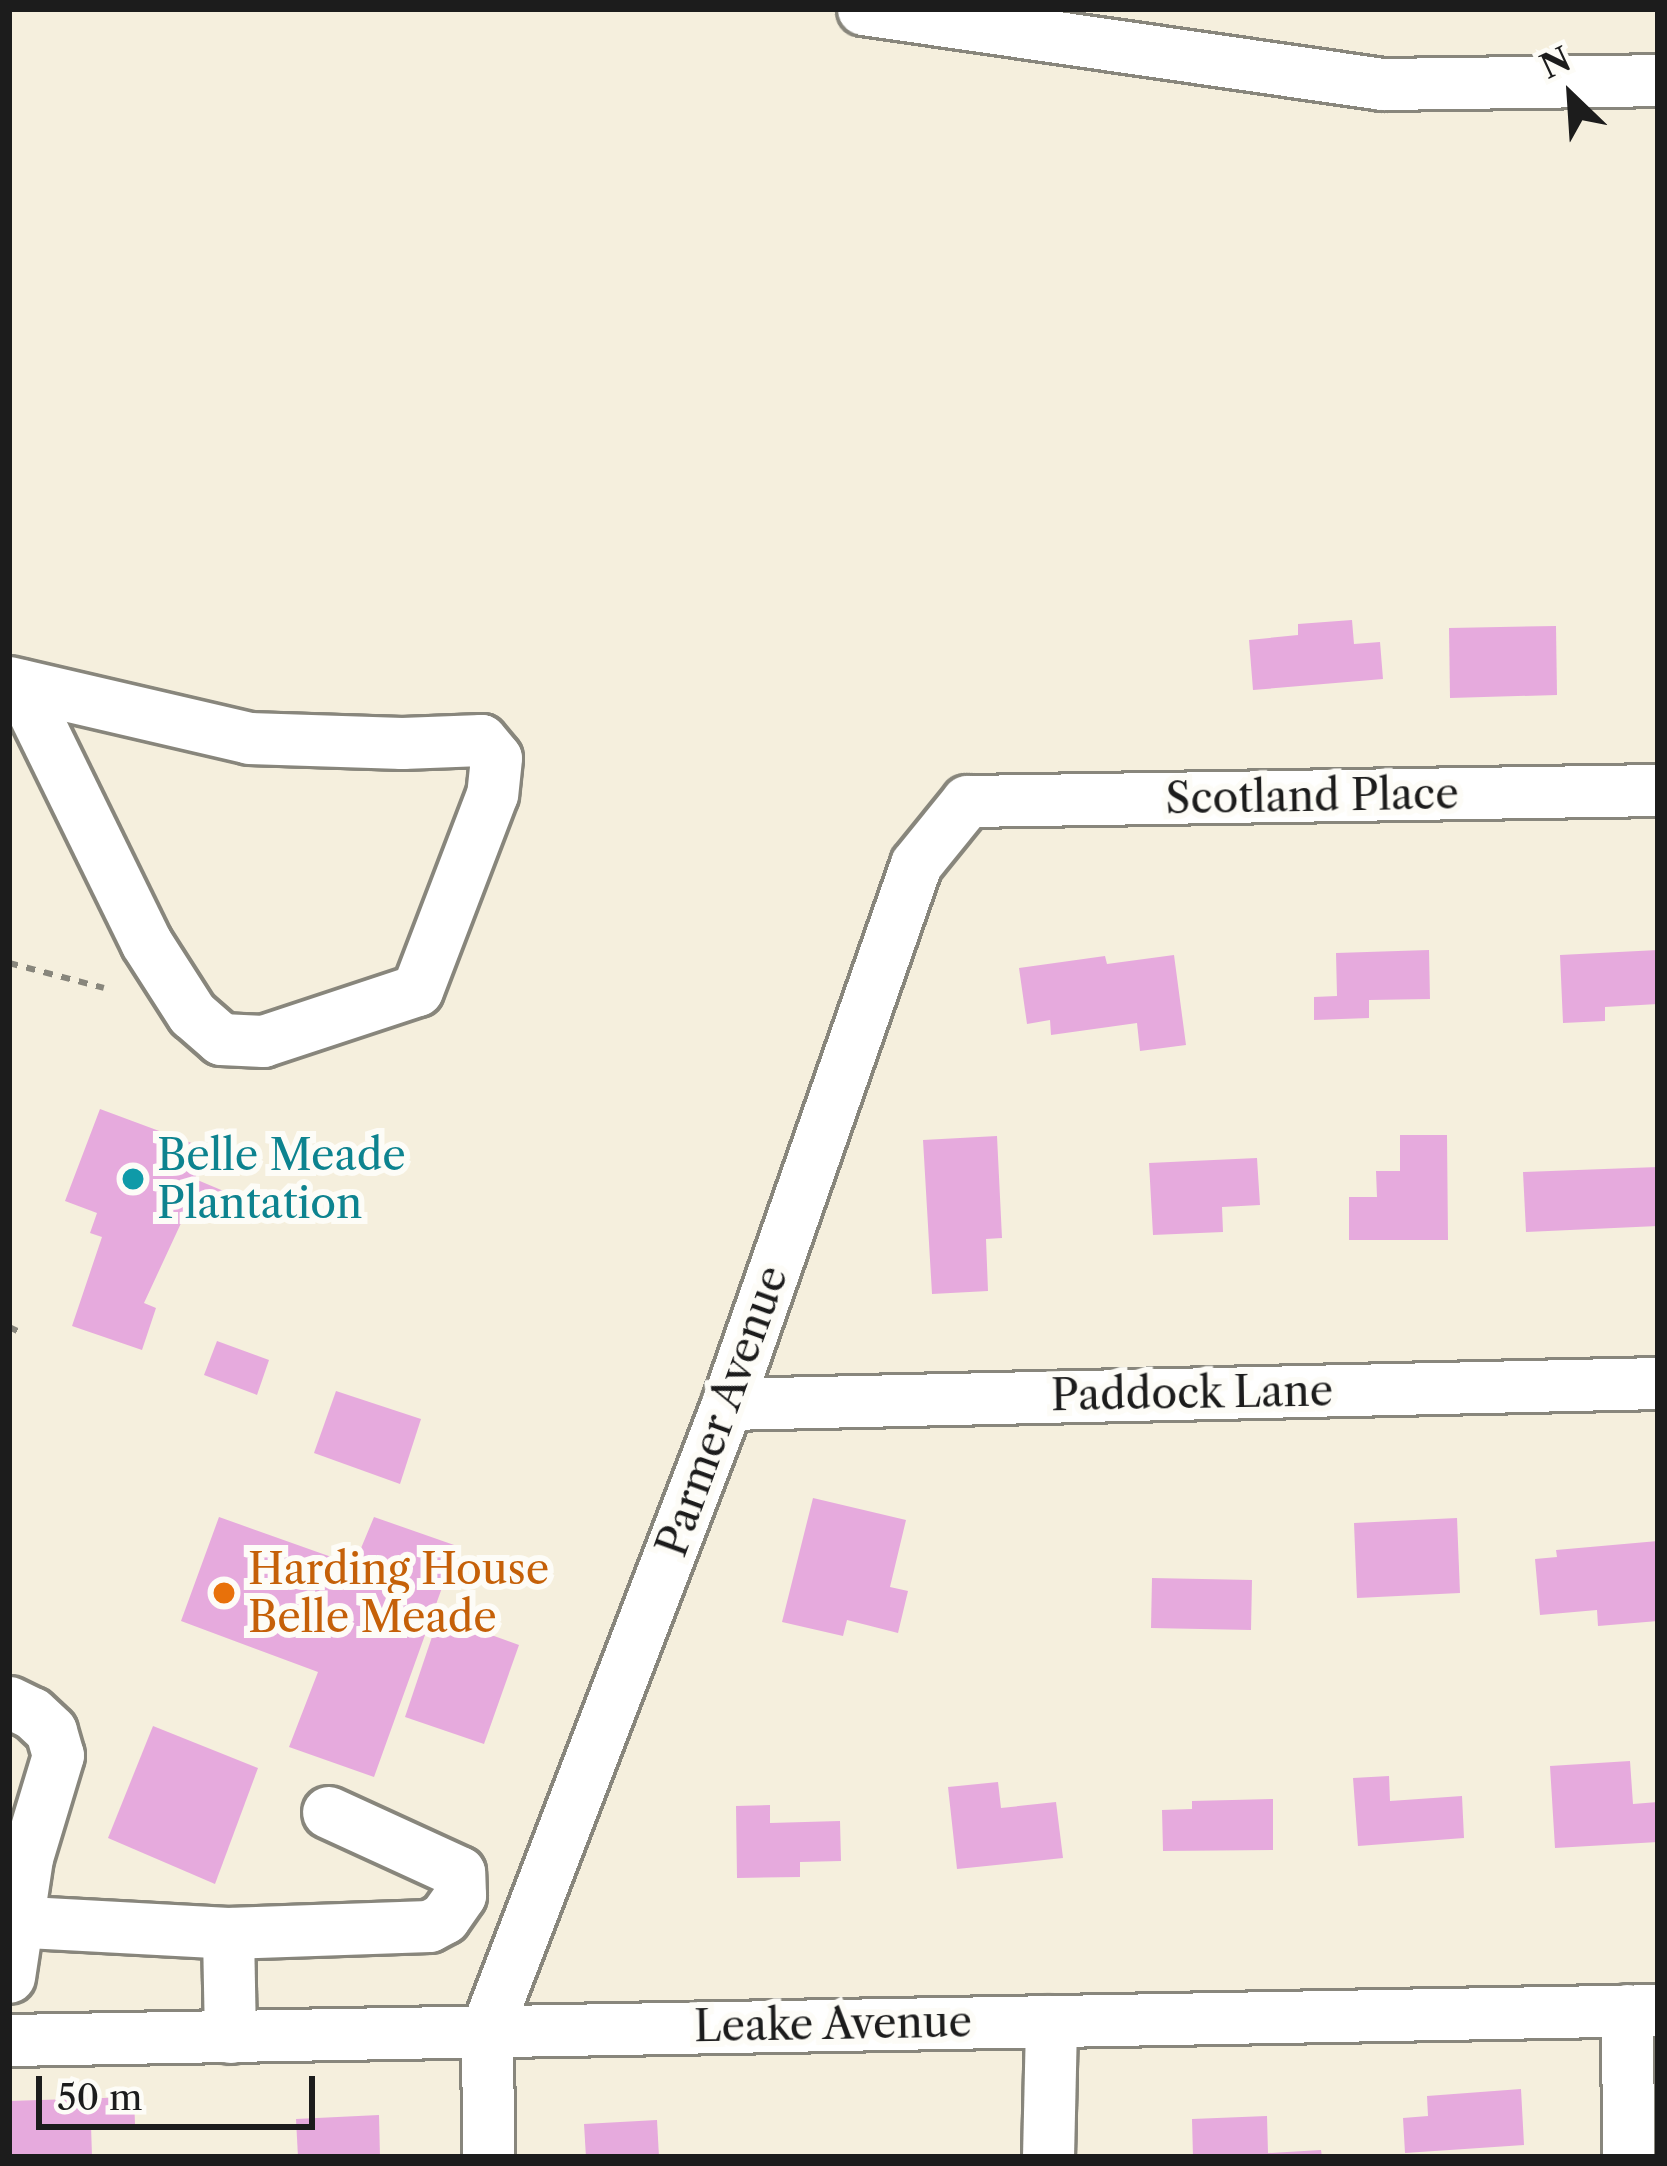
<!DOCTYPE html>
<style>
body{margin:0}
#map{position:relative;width:1667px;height:2166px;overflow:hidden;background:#f5efdd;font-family:"Libre Caslon Text",serif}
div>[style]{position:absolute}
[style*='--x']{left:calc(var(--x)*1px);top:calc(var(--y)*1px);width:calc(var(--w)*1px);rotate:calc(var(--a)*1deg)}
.building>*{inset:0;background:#e6aadd}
.path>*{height:6px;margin-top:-3px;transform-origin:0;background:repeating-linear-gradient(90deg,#88867c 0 9px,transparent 0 18px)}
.roads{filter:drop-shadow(3px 0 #88867c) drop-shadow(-3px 0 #88867c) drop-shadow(0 3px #88867c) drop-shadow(0 -3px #88867c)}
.minor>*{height:51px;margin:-25.5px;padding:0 25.5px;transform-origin:25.5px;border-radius:25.5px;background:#fff}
.dots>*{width:33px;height:33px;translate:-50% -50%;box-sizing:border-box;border:6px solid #fdfcf7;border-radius:50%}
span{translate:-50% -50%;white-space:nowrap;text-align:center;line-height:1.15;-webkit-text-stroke:12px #fdfcf7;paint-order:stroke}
.street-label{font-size:42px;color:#1c1c1c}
.culture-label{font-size:42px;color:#0d838f}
.left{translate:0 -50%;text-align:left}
.food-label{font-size:42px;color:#c56008}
.frame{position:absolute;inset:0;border:12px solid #1c1c1c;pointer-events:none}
.north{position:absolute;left:1511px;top:36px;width:120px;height:120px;-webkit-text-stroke:9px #fdfcf7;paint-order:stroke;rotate:335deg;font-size:33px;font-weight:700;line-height:48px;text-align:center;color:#1c1c1c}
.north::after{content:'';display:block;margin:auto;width:42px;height:54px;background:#1c1c1c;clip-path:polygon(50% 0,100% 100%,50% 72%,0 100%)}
.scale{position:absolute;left:36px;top:2076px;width:279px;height:54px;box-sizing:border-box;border:6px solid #1c1c1c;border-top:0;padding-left:15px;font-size:36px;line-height:42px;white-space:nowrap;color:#1c1c1c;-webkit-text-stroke:9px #fdfcf7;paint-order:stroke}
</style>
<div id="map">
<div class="building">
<i style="clip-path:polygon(1352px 620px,1354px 644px,1380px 642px,1383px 679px,1253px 690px,1249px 640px,1298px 635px,1298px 624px)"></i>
<i style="clip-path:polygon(1556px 626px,1557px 695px,1450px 698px,1449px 628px)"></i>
<i style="clip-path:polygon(1429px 950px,1430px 999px,1369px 1000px,1369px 1018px,1314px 1020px,1314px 997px,1337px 996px,1336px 953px)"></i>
<i style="clip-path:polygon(1658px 950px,1658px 1004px,1605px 1007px,1605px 1021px,1563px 1023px,1560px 955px)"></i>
<i style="clip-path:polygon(1174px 955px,1186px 1045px,1140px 1051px,1137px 1023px,1051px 1035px,1050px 1020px,1027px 1024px,1019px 968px,1105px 956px,1107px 964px)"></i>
<i style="clip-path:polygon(100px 1109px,205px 1148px,195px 1179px,226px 1192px,217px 1216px,189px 1206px,144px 1303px,156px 1308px,142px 1350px,72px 1326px,102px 1237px,90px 1233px,97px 1213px,65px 1201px)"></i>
<i style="clip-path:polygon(1400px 1135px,1447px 1135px,1448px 1240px,1349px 1240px,1349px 1197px,1377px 1197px,1376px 1171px,1400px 1171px)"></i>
<i style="clip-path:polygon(997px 1136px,1002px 1238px,986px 1239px,988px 1291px,932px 1294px,923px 1140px)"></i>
<i style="clip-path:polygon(1257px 1158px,1260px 1205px,1222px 1207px,1223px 1232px,1153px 1235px,1149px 1163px)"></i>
<i style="clip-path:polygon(1658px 1167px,1658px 1226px,1526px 1232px,1523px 1172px)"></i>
<i style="clip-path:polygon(217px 1341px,269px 1360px,257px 1395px,204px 1375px)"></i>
<i style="clip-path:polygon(336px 1391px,421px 1419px,400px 1484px,314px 1453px)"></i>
<i style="clip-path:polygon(813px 1498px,906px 1520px,890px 1587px,908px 1591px,898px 1633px,847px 1620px,843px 1636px,782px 1622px)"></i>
<i style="clip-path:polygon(219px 1517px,354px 1565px,374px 1517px,457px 1546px,374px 1777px,289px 1747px,318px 1672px,181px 1621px)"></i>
<i style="clip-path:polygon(1457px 1518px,1460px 1593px,1357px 1598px,1354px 1523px)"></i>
<i style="clip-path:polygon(1658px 1541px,1658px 1621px,1598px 1626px,1597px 1610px,1540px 1615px,1535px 1559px,1557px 1557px,1556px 1550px)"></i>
<i style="clip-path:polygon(1152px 1578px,1252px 1580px,1251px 1630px,1151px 1628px)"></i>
<i style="clip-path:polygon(439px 1616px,519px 1645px,484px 1744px,405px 1717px)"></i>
<i style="clip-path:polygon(153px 1726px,258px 1768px,215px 1884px,108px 1838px)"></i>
<i style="clip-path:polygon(1630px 1761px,1633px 1804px,1658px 1802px,1658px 1842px,1555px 1848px,1550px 1766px)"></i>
<i style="clip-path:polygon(1389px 1776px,1390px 1801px,1462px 1796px,1464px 1838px,1358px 1846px,1353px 1778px)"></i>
<i style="clip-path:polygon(998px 1782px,1001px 1808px,1056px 1802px,1063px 1858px,957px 1869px,948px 1787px)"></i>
<i style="clip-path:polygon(1273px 1799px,1273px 1850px,1163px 1851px,1162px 1810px,1192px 1809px,1192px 1801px)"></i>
<i style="clip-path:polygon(770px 1805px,770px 1823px,840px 1821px,841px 1861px,800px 1862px,800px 1877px,737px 1878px,736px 1806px)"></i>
<i style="clip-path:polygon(1521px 2089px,1524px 2145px,1405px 2153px,1403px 2118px,1428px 2116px,1427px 2096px)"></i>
<i style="clip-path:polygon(134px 2097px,135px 2124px,91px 2125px,92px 2157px,9px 2157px,9px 2101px)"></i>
<i style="clip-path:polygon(379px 2115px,380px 2157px,298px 2157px,296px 2119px)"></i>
<i style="clip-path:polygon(1267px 2116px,1268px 2153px,1321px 2150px,1322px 2157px,1193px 2157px,1192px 2119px)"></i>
<i style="clip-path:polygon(657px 2120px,659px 2157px,586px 2157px,584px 2124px)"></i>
</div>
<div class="path">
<i style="--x:9;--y:963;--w:98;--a:14.7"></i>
<i style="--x:9;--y:1327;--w:14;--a:25"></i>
</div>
<div class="roads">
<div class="minor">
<i style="--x:863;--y:9;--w:524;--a:8.22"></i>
<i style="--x:1382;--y:84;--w:276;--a:-0.8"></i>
<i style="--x:9;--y:682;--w:246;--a:13.1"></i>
<i style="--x:249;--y:738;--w:153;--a:1.9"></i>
<i style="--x:402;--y:743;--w:79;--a:-2.2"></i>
<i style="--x:481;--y:740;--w:23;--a:50"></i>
<i style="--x:496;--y:758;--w:36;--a:96"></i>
<i style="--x:492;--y:794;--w:210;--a:110.9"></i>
<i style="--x:417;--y:990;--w:162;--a:161.7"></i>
<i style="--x:263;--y:1041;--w:42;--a:-177.3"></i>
<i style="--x:221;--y:1039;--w:38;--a:-139"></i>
<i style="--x:192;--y:1014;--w:85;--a:-122.6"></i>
<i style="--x:146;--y:942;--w:286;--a:-116.1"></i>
<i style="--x:727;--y:1404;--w:931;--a:-1.29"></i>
<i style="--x:9;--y:1702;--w:25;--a:26"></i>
<i style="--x:32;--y:1713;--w:26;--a:43"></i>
<i style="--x:51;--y:1731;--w:25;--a:74"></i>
<i style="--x:58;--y:1755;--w:108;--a:106.8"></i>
<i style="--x:27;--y:1858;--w:120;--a:98.6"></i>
<i style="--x:9;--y:1921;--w:219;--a:3.1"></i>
<i style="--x:228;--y:1933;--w:201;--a:-2"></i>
<i style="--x:429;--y:1926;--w:17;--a:-28"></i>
<i style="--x:444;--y:1918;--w:28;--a:-55"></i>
<i style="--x:460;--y:1895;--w:23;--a:-92"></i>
<i style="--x:459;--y:1872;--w:144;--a:-155.4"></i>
<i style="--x:228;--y:1933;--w:104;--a:88.9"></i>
<i style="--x:1627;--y:2010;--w:147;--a:89.6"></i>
<i style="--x:9;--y:2040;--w:1649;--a:-1.04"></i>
<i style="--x:488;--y:2157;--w:129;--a:-90.4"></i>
<i style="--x:487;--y:2028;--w:669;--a:-68.96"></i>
<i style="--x:727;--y:1404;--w:572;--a:-70.71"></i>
<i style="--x:916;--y:864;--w:81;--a:-51"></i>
<i style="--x:967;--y:801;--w:691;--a:-0.91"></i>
<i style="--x:1048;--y:2157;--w:136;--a:-88.7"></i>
</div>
</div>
<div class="dots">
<i style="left:133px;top:1179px;background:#0f9aa8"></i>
<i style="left:224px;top:1593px;background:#e8710a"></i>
</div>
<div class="street-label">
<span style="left:1312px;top:796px;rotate:-1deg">Scotland Place</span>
<span style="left:1192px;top:1393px;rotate:-1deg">Paddock Lane</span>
<span style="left:722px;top:1411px;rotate:-70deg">Parmer Avenue</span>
<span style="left:833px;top:2024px;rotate:-1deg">Leake Avenue</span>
</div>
<div class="culture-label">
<span class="left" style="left:157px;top:1179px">Belle Meade<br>Plantation</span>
</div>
<div class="food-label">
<span class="left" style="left:248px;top:1593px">Harding House<br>Belle Meade</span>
</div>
<div class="frame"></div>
<div class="north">N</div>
<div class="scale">50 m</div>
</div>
